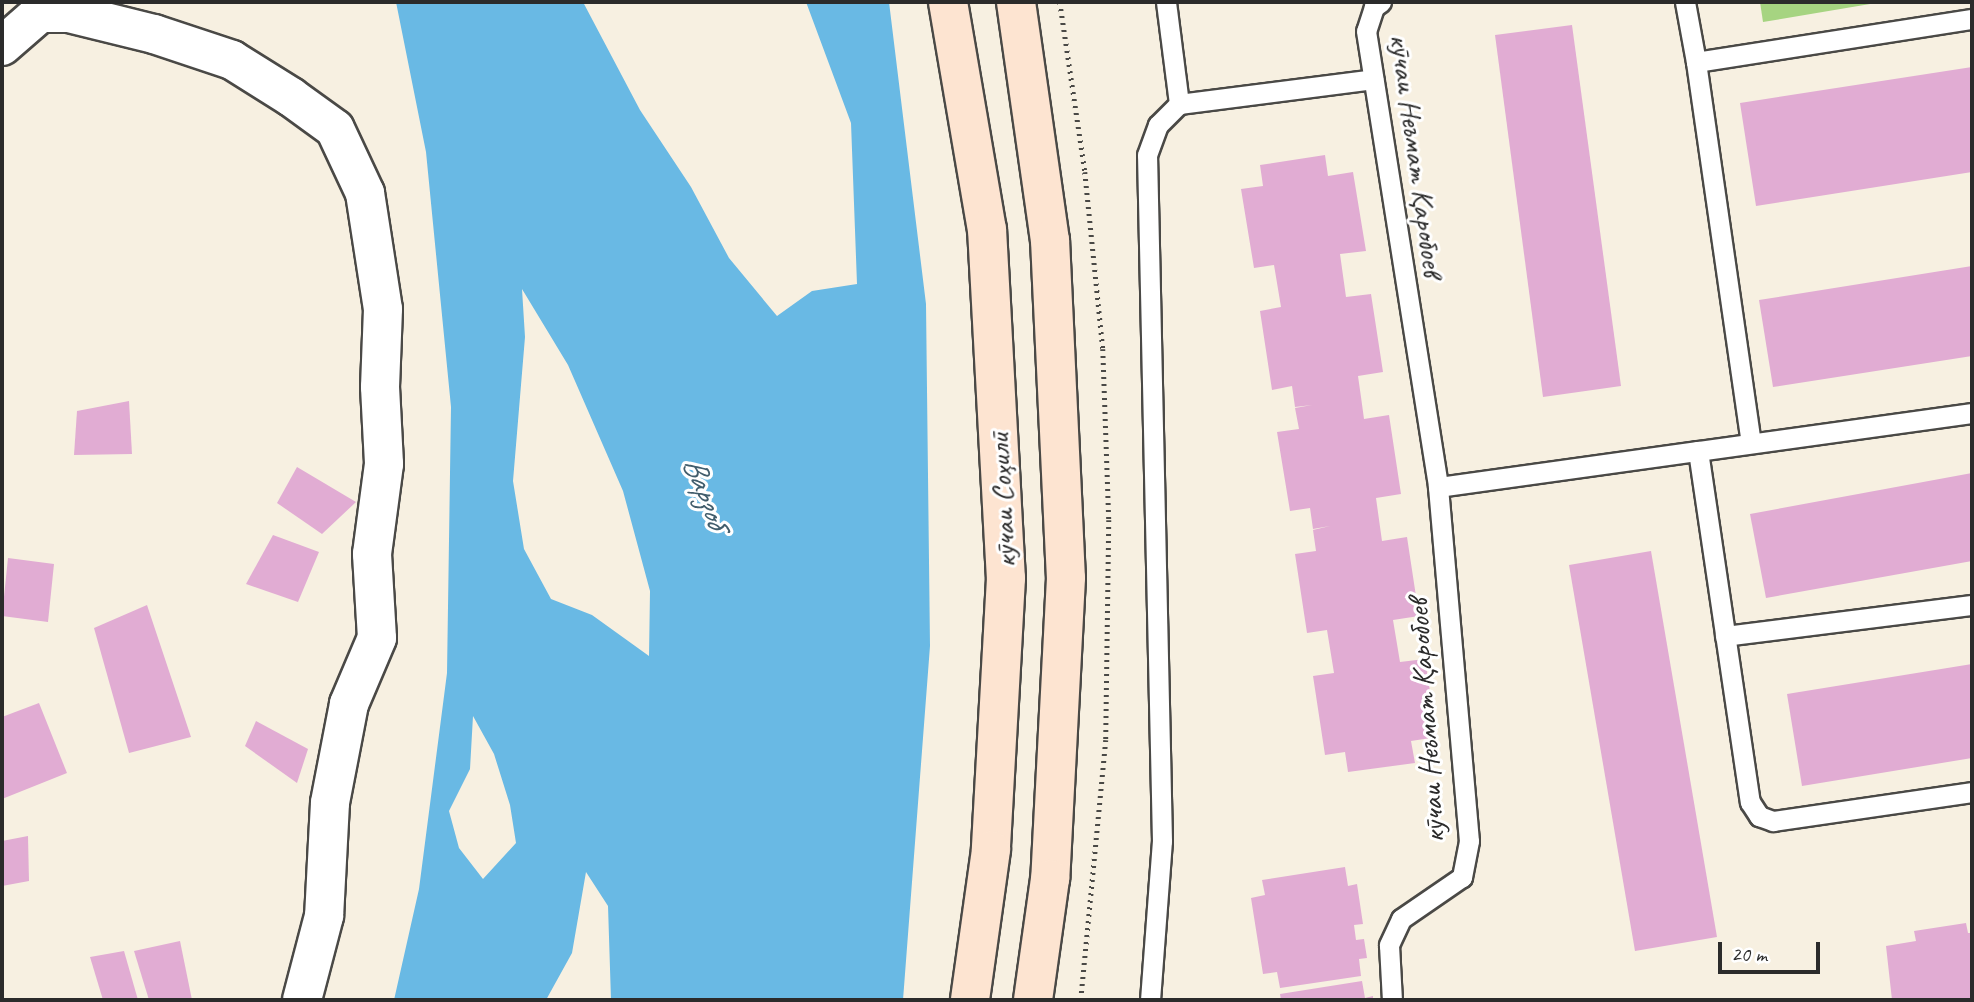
<!DOCTYPE html>
<meta charset="utf-8">
<style>
body{margin:0}
#map{position:relative;width:1974px;height:1002px;overflow:hidden;background:#f7f0e1;font-family:Caveat,sans-serif}
div>[style]{position:absolute}
[style*='--x']{left:calc(var(--x)*1px);top:calc(var(--y)*1px);width:calc(var(--w)*1px);rotate:calc(var(--a)*1deg)}
.green>*{inset:0;background:#a6d481}
.water>*{inset:0;background:#69b9e4}
.building>*{inset:0;background:#e1acd3}
.path>*{height:4.5px;margin-top:-2.25px;transform-origin:0;background:repeating-linear-gradient(90deg,#4a4946 0 2px,transparent 0 7px)}
.roads{filter:drop-shadow(2px 0 #4a4946) drop-shadow(-2px 0 #4a4946) drop-shadow(0 2px #4a4946) drop-shadow(0 -2px #4a4946)}
.lane>*{height:19px;margin:-9.5px;padding:0 9.5px;transform-origin:9.5px;border-radius:9.5px;background:#fff}
.street>*{height:38px;margin:-19px;padding:0 19px;transform-origin:19px;border-radius:19px;background:#fff}
.secondary>*{height:38px;margin:-19px;padding:0 19px;transform-origin:19px;border-radius:19px;background:#fde4d1}
span{translate:-50% -50%;white-space:nowrap;text-align:center;line-height:1.15;-webkit-text-stroke:6px #fff;paint-order:stroke}
.street-label{font-size:30px;color:#2b2b2b}
.water-label{font-size:32px;color:#415d6c;font-style:italic}
.frame{position:absolute;inset:0;border:4px solid #2b2b2b;pointer-events:none}
.scale{position:absolute;left:1718px;top:942px;width:102px;height:32px;box-sizing:border-box;border:4px solid #2b2b2b;border-top:0;padding-left:9px;font-size:21px;line-height:24px;white-space:nowrap;color:#2b2b2b;-webkit-text-stroke:5px #fff;paint-order:stroke}
</style>
<div id="map">
<div class="green">
<i style="clip-path:polygon(1760px 2px,1882px 2px,1763px 22px)"></i>
</div>
<div class="water">
<i style="clip-path:polygon(evenodd,396px 2px,583px 2px,640px 110px,691px 187px,729px 258px,777px 316px,812px 291px,857px 284px,851px 123px,806px 2px,889px 2px,926px 304px,930px 646px,903px 1000px,611px 1000px,608px 906px,586px 872px,572px 953px,546px 1000px,394px 1000px,419px 889px,447px 673px,451px 407px,426px 152px,396px 2px,522px 289px,568px 365px,623px 491px,650px 591px,649px 656px,592px 615px,551px 599px,524px 549px,513px 481px,525px 337px,522px 289px,396px 2px,473px 716px,494px 754px,510px 805px,516px 843px,483px 879px,459px 848px,449px 811px,470px 769px,473px 716px)"></i>
</div>
<div class="building">
<i style="clip-path:polygon(1572px 25px,1621px 386px,1543px 397px,1495px 35px)"></i>
<i style="clip-path:polygon(1972px 67px,1972px 172px,1756px 206px,1740px 103px)"></i>
<i style="clip-path:polygon(1325px 155px,1328px 176px,1353px 172px,1366px 251px,1340px 254px,1346px 297px,1371px 294px,1383px 372px,1358px 376px,1361px 397px,1364px 419px,1389px 415px,1401px 494px,1376px 498px,1382px 541px,1407px 537px,1419px 616px,1393px 620px,1400px 662px,1425px 659px,1437px 737px,1411px 741px,1415px 763px,1348px 772px,1345px 752px,1325px 755px,1313px 676px,1334px 673px,1327px 630px,1307px 633px,1295px 554px,1316px 551px,1313px 530px,1330px 526px,1313px 529px,1310px 508px,1290px 511px,1277px 432px,1299px 429px,1295px 408px,1312px 405px,1295px 407px,1292px 386px,1272px 390px,1260px 311px,1281px 307px,1274px 265px,1254px 268px,1241px 189px,1263px 186px,1260px 165px)"></i>
<i style="clip-path:polygon(1972px 266px,1972px 356px,1773px 387px,1759px 300px)"></i>
<i style="clip-path:polygon(129px 401px,132px 454px,74px 455px,77px 411px)"></i>
<i style="clip-path:polygon(297px 467px,356px 502px,322px 534px,277px 503px)"></i>
<i style="clip-path:polygon(1972px 473px,1972px 561px,1766px 598px,1750px 514px)"></i>
<i style="clip-path:polygon(273px 535px,319px 552px,298px 602px,246px 584px)"></i>
<i style="clip-path:polygon(1651px 551px,1717px 937px,1635px 951px,1569px 565px)"></i>
<i style="clip-path:polygon(8px 558px,54px 564px,48px 622px,2px 616px)"></i>
<i style="clip-path:polygon(147px 605px,191px 737px,129px 753px,94px 628px)"></i>
<i style="clip-path:polygon(1972px 664px,1972px 758px,1802px 786px,1787px 694px)"></i>
<i style="clip-path:polygon(39px 703px,67px 773px,2px 799px,2px 717px)"></i>
<i style="clip-path:polygon(256px 721px,308px 749px,297px 783px,245px 746px)"></i>
<i style="clip-path:polygon(28px 836px,29px 881px,2px 886px,2px 841px)"></i>
<i style="clip-path:polygon(1345px 867px,1348px 886px,1357px 884px,1363px 924px,1354px 925px,1356px 940px,1364px 939px,1367px 958px,1359px 959px,1361px 976px,1280px 988px,1277px 972px,1263px 974px,1251px 898px,1265px 895px,1262px 880px)"></i>
<i style="clip-path:polygon(1966px 923px,1968px 933px,1972px 933px,1972px 1000px,1892px 1000px,1886px 946px,1916px 941px,1914px 931px)"></i>
<i style="clip-path:polygon(180px 941px,192px 1000px,149px 1000px,134px 951px)"></i>
<i style="clip-path:polygon(124px 951px,138px 1000px,103px 1000px,90px 957px)"></i>
<i style="clip-path:polygon(1362px 981px,1365px 998px,1373px 996px,1373px 1000px,1281px 1000px,1280px 994px)"></i>
</div>
<div class="path">
<i style="--x:1060;--y:2;--w:172;--a:81.6"></i>
<i style="--x:1085;--y:172;--w:178;--a:84.2"></i>
<i style="--x:1103;--y:349;--w:171;--a:88"></i>
<i style="--x:1109;--y:520;--w:220;--a:90.8"></i>
<i style="--x:1106;--y:740;--w:261;--a:95.5"></i>
</div>
<div class="roads">
<div class="lane">
<i style="--x:1166;--y:2;--w:103;--a:82.7"></i>
<i style="--x:1381;--y:2;--w:9;--a:144"></i>
<i style="--x:1374;--y:7;--w:25;--a:108"></i>
<i style="--x:1366;--y:31;--w:462;--a:81"></i>
<i style="--x:1438;--y:487;--w:355;--a:85"></i>
<i style="--x:1469;--y:841;--w:37;--a:101"></i>
<i style="--x:1462;--y:877;--w:74;--a:145.5"></i>
<i style="--x:1401;--y:919;--w:29;--a:115"></i>
<i style="--x:1389;--y:945;--w:55;--a:86.9"></i>
<i style="--x:1685;--y:2;--w:61;--a:79.6"></i>
<i style="--x:1696;--y:62;--w:279;--a:-8.9"></i>
<i style="--x:1696;--y:62;--w:385;--a:81.8"></i>
<i style="--x:1972;--y:413;--w:277;--a:172.1"></i>
<i style="--x:1698;--y:451;--w:355;--a:81.6"></i>
<i style="--x:1750;--y:802;--w:17;--a:57"></i>
<i style="--x:1759;--y:816;--w:15;--a:20"></i>
<i style="--x:1773;--y:821;--w:201;--a:-8.3"></i>
<i style="--x:1438;--y:487;--w:262;--a:-7.9"></i>
<i style="--x:1725;--y:636;--w:249;--a:-7.2"></i>
<i style="--x:1150;--y:1000;--w:159;--a:-85.7"></i>
<i style="--x:1162;--y:841;--w:686;--a:-91.25"></i>
<i style="--x:1147;--y:155;--w:32;--a:-70"></i>
<i style="--x:1158;--y:125;--w:30;--a:-45"></i>
<i style="--x:1179;--y:104;--w:196;--a:-7.3"></i>
</div>
<div class="street">
<i style="--x:40;--y:13;--w:29;--a:0"></i>
<i style="--x:69;--y:13;--w:88;--a:13.9"></i>
<i style="--x:154;--y:34;--w:82;--a:18.4"></i>
<i style="--x:232;--y:60;--w:70;--a:32.1"></i>
<i style="--x:291;--y:97;--w:54;--a:36"></i>
<i style="--x:335;--y:129;--w:71;--a:64.9"></i>
<i style="--x:365;--y:193;--w:117;--a:81.2"></i>
<i style="--x:383;--y:309;--w:78;--a:92.2"></i>
<i style="--x:380;--y:387;--w:77;--a:87"></i>
<i style="--x:384;--y:464;--w:91;--a:97.6"></i>
<i style="--x:372;--y:554;--w:84;--a:86.6"></i>
<i style="--x:377;--y:638;--w:72;--a:113"></i>
<i style="--x:349;--y:704;--w:101;--a:100.9"></i>
<i style="--x:330;--y:803;--w:113;--a:93"></i>
<i style="--x:324;--y:916;--w:87;--a:104.7"></i>
<i style="--x:2;--y:46;--w:50;--a:-41"></i>
<i style="--x:40;--y:13;--w:11;--a:-90"></i>
</div>
<div class="secondary">
<i style="--x:948;--y:2;--w:230;--a:80.3"></i>
<i style="--x:987;--y:229;--w:350;--a:86.9"></i>
<i style="--x:1006;--y:578;--w:272;--a:93.2"></i>
<i style="--x:991;--y:850;--w:151;--a:98"></i>
<i style="--x:1016;--y:2;--w:240;--a:81.9"></i>
<i style="--x:1050;--y:240;--w:338;--a:87.3"></i>
<i style="--x:1066;--y:578;--w:301;--a:93"></i>
<i style="--x:1050;--y:879;--w:122;--a:98"></i>
</div>
</div>
<div class="street-label">
<span style="left:1417px;top:155px;rotate:82deg">кӯчаи Неъмат Қаробоев</span>
<span style="left:1002px;top:500px;rotate:-93deg">кӯчаи Соҳилӣ</span>
<span style="left:1426px;top:721px;rotate:-94deg">кӯчаи Неъмат Қаробоев</span>
</div>
<div class="water-label">
<span style="left:705px;top:492px;rotate:69deg">Варзоб</span>
</div>
<div class="frame"></div>
<div class="scale">20 m</div>
</div>
